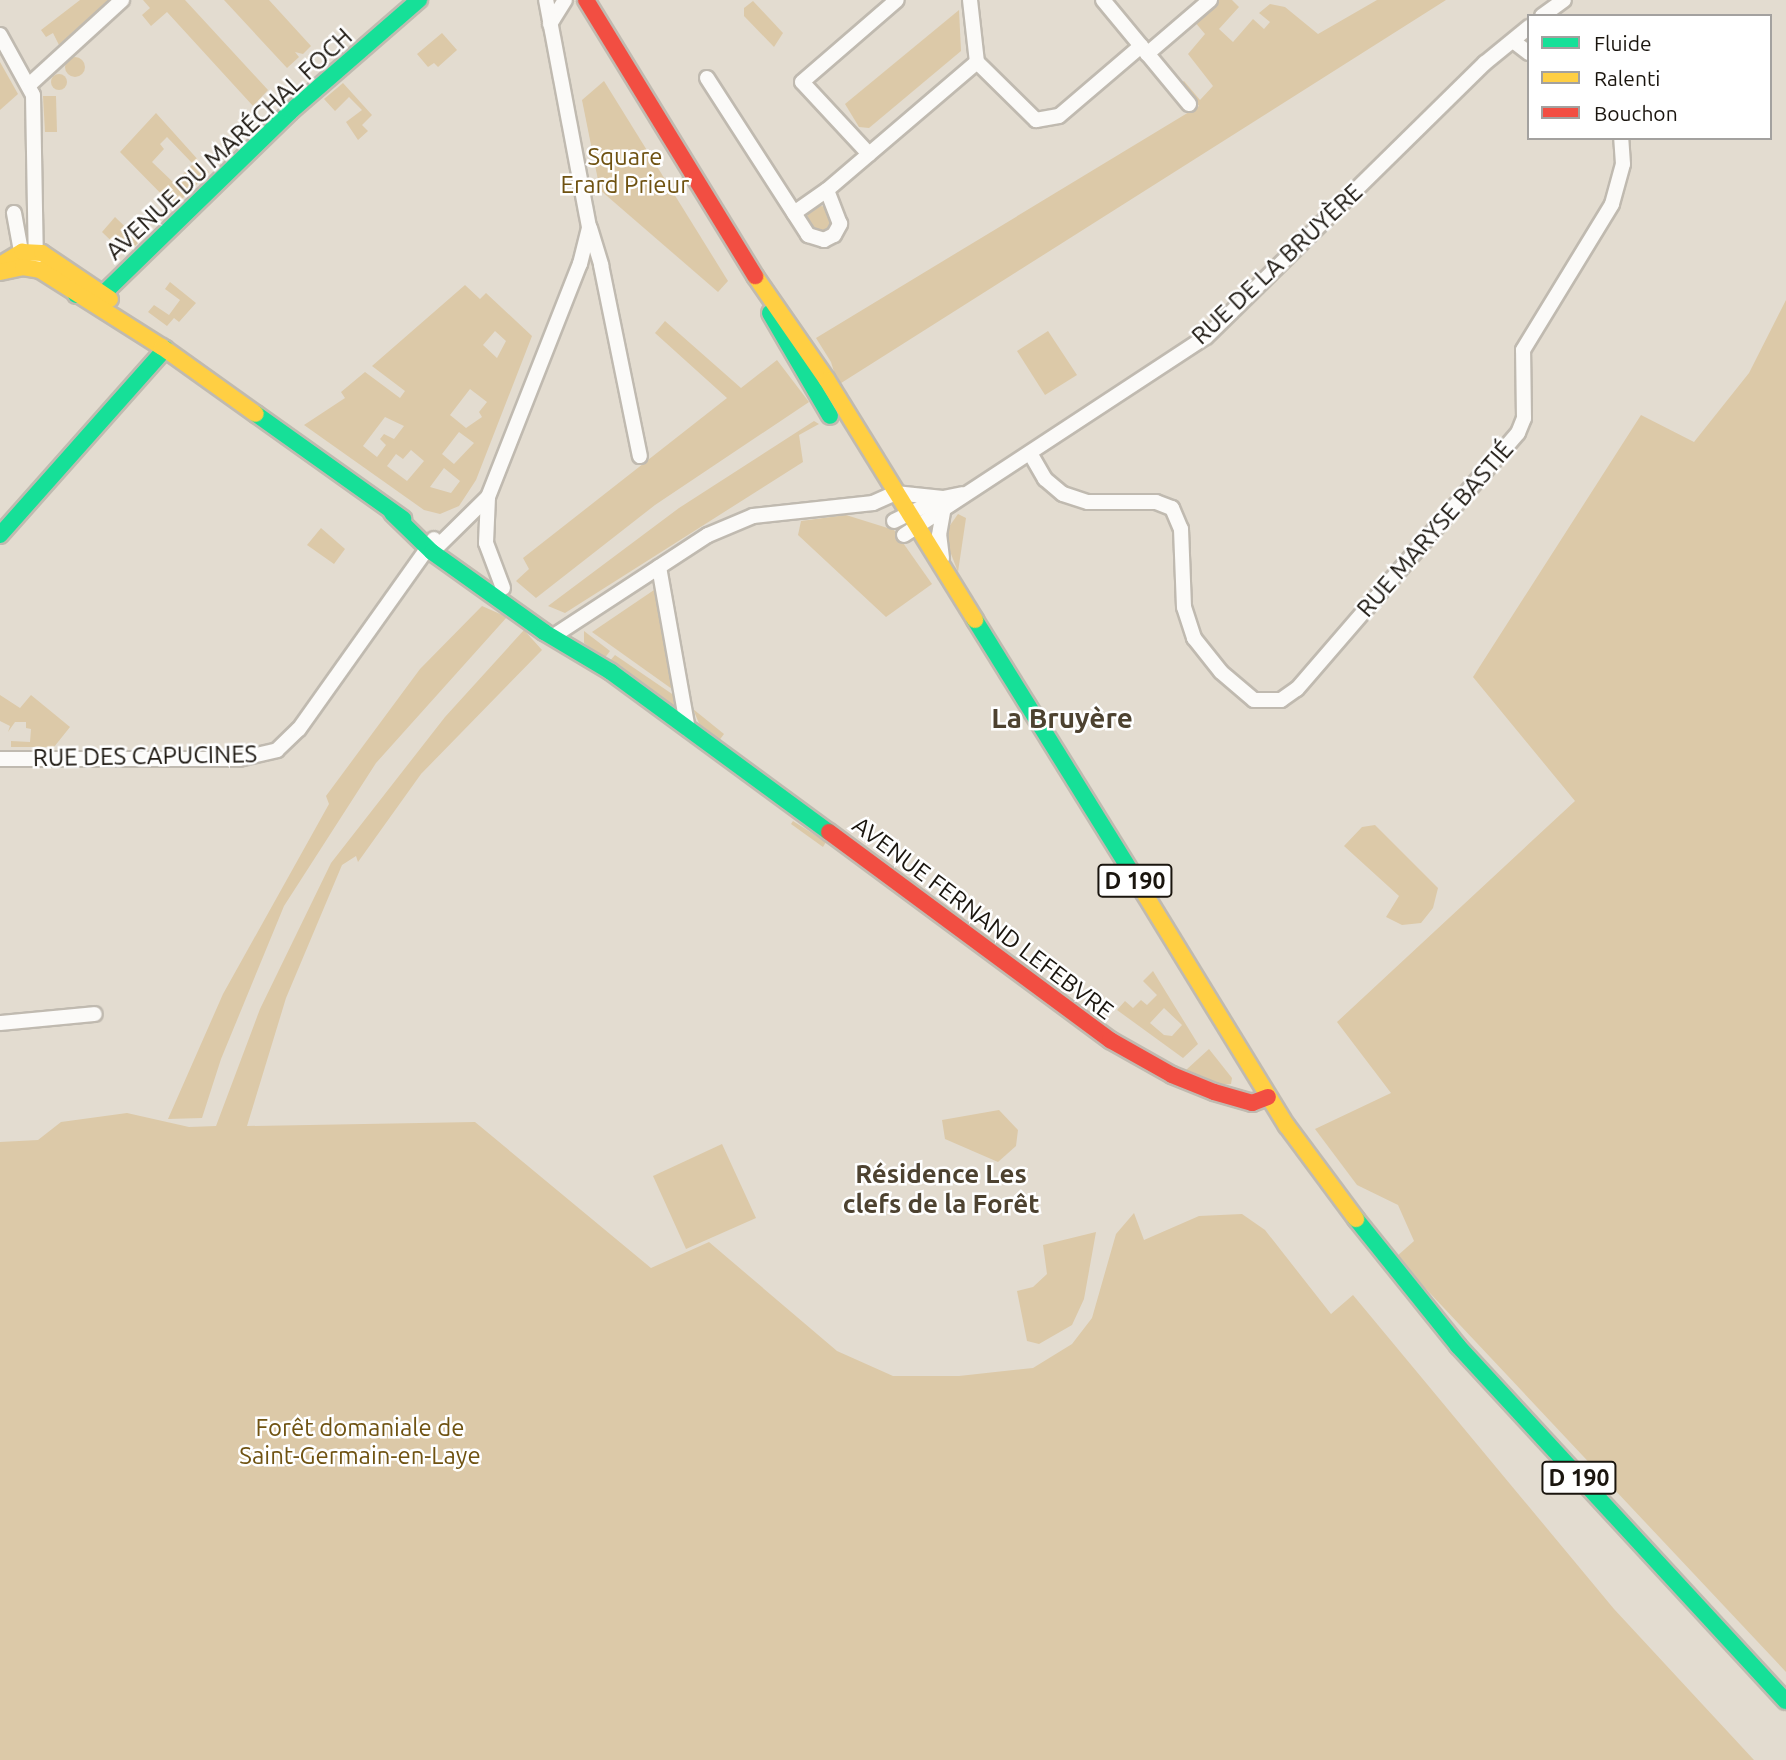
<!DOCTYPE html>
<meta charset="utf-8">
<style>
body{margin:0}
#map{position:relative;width:1786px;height:1760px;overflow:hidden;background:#e3dcd0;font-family:Ubuntu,sans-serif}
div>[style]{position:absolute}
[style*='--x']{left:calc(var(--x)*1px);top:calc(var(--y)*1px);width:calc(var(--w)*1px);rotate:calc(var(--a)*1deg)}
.green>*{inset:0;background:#dcc9a8}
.round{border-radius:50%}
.roads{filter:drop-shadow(2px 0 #c0bab0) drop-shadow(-2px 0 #c0bab0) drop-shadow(0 2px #c0bab0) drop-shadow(0 -2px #c0bab0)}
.street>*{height:14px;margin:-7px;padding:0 7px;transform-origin:7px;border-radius:7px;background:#fbfaf8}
.fast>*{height:16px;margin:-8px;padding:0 8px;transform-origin:8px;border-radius:8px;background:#16e098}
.slow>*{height:16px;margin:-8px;padding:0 8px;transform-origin:8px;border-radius:8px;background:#ffcf43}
.jam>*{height:16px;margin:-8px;padding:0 8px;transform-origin:8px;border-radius:8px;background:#f24e42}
span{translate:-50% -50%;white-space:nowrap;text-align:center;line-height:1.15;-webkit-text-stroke:5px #fff;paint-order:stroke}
.shield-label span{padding:2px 5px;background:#fff;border:2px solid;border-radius:5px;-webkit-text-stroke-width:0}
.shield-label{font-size:23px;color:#1a150e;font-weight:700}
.street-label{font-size:24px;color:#1a150e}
.park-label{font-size:24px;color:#6f5211}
.neighbourhood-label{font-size:26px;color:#4d4230;font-weight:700}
.quarter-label{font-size:28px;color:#4d4230;font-weight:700}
.legend{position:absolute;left:1527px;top:14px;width:245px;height:126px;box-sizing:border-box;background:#fff;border:2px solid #a3a19f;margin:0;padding:9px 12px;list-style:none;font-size:21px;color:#1a150e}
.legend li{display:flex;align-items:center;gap:14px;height:35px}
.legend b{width:35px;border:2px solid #a3a19f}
</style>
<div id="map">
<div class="green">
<i style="clip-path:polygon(80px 0,109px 0,59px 45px,53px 33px,46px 37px,41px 30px)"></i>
<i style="clip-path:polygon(143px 0,185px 0,268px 90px,253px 106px,167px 12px,151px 26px,142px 15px,150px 8px)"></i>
<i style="clip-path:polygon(224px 0,269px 0,311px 46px,303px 54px,295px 52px,299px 57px,287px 68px)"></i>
<i style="clip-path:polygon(1218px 0,1232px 0,1239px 7px,1219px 29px,1233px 42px,1253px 19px,1264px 29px,1270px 22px,1259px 13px,1270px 4px,1285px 7px,1318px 34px,1377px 0,1446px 0,838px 385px,831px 362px,816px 338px,1199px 106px,1181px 83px,1184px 81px,1200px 100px,1213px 86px,1188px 54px,1205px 34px,1194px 21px)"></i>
<i style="clip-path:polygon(753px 1px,783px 33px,774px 47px,744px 16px,744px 8px)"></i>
<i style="clip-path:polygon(959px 10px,961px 51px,869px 128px,859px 127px,845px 104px)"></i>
<i style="clip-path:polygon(442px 33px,457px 50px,438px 67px,434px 63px,428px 67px,417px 54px)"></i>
<i class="round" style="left:65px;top:57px;width:20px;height:20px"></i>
<i style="clip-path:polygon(0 62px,18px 94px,0 110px)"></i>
<i class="round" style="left:51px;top:74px;width:16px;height:16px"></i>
<i style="clip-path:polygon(604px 81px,728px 281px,718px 292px,600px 190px,582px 100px)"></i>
<i style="clip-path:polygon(343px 83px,372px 115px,362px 125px,368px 131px,358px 140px,346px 122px,362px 110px,349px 97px,335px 111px,324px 99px)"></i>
<i style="clip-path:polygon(43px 96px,56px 96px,57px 132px,45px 132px)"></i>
<i style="clip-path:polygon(evenodd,156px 113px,209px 172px,174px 207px,120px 152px,156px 113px,167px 137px,193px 164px,174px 183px,152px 162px,164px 149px,160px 144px,167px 137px)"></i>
<i class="round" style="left:807px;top:206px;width:26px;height:26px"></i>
<i style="clip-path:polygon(115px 217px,140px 241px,126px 255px,102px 232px)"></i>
<i style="clip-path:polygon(170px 282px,196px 303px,179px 322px,174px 318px,167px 326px,148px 312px,154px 305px,169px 315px,180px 300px,165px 289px)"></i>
<i style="clip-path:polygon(evenodd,465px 285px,480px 299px,486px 293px,532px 336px,476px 480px,459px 506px,440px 514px,424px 510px,304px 425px,345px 398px,341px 392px,365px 372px,400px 398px,405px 391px,372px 366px,465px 285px,495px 331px,506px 341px,497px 358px,483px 345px,495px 331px,465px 285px,470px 389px,487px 402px,479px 412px,482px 417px,466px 428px,450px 415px,470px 389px,465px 285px,385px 417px,404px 426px,394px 439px,384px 434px,380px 439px,386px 445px,377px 457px,363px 446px,385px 417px,465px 285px,459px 432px,474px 443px,454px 464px,442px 454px,459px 432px,465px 285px,411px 450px,424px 461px,407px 481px,387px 466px,396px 454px,403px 459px,411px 450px,465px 285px,444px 468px,460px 481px,451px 493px,430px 487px,444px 468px)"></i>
<i style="clip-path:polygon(1786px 300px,1786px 1672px,1396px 1257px,1414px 1241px,1398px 1205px,1357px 1185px,1315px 1129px,1391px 1093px,1337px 1022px,1575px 801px,1473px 677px,1641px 415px,1694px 442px,1749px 373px)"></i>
<i style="clip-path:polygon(665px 321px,741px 388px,777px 360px,809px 402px,655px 505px,536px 598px,516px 581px,529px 569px,523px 558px,727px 398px,655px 333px)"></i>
<i style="clip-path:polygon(1048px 331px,1077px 375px,1045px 395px,1017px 351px)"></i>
<i style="clip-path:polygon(814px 421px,819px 424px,799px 435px,803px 462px,565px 613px,548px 606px,679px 508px)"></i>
<i style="clip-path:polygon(958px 514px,966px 518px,958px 572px,946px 541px,946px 531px)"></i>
<i style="clip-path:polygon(846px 515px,894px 530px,932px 584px,886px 617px,798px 535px,801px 521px)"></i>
<i style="clip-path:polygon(321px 528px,345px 549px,334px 564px,307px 545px)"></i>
<i style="clip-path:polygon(654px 590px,676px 687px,672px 689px,592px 632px)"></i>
<i style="clip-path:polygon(482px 606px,507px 617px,376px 763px,284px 906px,221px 1059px,202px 1118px,168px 1119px,223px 994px,329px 804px,326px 796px,420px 669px)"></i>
<i style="clip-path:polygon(524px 630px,542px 650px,421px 774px,358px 862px,356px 856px,342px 865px,286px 998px,247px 1126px,475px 1122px,651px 1268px,709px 1242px,837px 1351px,893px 1376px,959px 1376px,1033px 1368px,1072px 1344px,1092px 1318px,1116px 1234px,1134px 1213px,1144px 1240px,1199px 1216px,1242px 1214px,1265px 1230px,1331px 1314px,1353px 1295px,1614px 1609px,1754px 1760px,0 1760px,0 1142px,38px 1140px,61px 1122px,127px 1113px,189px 1127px,216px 1126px,260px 1009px,331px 863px,445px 717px)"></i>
<i style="clip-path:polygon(584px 631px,610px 651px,604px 659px,584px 643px)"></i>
<i style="clip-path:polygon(615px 655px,678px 698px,678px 713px,608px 663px)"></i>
<i style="clip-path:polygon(0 695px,20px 708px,31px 695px,70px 727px,54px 747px,11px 747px,11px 741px,30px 742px,31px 729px,26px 728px,26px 722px,15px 722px,8px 732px,10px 726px,0 721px)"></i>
<i style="clip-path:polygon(693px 709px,724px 734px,718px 742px,701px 728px)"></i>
<i style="clip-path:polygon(793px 821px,826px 842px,823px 847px,791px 824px)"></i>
<i style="clip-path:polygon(1375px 825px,1438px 888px,1433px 908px,1421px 923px,1402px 925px,1386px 917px,1399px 896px,1344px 846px,1362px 827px)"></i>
<i style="clip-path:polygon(evenodd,1153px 971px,1198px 1044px,1183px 1058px,1117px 1010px,1125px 1001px,1133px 1008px,1141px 1000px,1147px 1005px,1157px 995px,1143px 981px,1153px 971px,1164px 1008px,1182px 1025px,1172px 1036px,1164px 1035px,1150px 1023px,1164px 1008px)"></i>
<i style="clip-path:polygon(1209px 1049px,1232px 1078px,1231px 1084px,1220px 1085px,1186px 1070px)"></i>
<i style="clip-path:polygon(999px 1110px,1018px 1130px,1016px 1146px,998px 1162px,945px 1139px,942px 1120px)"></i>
<i style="clip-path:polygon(722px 1144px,756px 1218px,686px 1249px,653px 1176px)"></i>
<i style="clip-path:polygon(1096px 1232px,1084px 1299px,1072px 1325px,1039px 1344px,1027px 1341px,1017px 1291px,1033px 1287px,1047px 1274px,1043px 1245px)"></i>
</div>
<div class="roads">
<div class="street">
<i style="--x:970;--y:0;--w:62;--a:83.6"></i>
<i style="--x:977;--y:62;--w:83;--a:44.5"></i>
<i style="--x:1036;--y:120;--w:23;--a:-10"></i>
<i style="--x:1059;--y:116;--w:108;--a:-40.5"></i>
<i style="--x:1103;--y:0;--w:135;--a:50.4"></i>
<i style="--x:1542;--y:16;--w:27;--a:-36"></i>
<i style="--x:550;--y:24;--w:28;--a:-58"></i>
<i style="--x:0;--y:35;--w:68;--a:61.2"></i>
<i style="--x:33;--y:95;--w:164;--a:89"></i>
<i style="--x:1513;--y:41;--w:20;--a:37"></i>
<i style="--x:1147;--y:54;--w:83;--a:-40.6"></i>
<i style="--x:707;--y:78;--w:187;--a:57.2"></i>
<i style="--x:808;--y:235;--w:17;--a:17"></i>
<i style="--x:824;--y:240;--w:11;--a:-27"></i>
<i style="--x:834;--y:235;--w:13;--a:-61"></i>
<i style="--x:840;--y:224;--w:36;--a:-111"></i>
<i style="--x:827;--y:190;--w:197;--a:-40.5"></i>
<i style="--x:29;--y:85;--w:126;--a:-42.4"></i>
<i style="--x:869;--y:154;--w:98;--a:-132.9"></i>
<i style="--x:802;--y:82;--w:125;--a:-40.8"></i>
<i style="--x:14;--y:213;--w:50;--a:79.6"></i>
<i style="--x:794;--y:213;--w:40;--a:-34.9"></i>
<i style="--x:590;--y:228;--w:39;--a:73"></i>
<i style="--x:601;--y:265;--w:195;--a:78.5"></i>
<i style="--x:1030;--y:453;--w:30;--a:60"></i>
<i style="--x:1045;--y:479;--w:23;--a:40"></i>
<i style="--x:1063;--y:494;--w:26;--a:18"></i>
<i style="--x:1088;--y:502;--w:68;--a:0"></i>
<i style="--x:1156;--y:502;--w:17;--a:21"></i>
<i style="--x:1172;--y:508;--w:23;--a:67"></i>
<i style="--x:1181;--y:529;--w:78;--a:87.8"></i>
<i style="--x:1184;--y:607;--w:33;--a:72"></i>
<i style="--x:1194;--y:638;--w:43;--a:51.5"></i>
<i style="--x:1221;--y:672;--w:43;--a:40.3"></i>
<i style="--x:1254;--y:700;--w:27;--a:0"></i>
<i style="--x:1281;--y:700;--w:19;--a:-35"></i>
<i style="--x:1297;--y:689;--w:338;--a:-49.2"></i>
<i style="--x:1518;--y:433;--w:16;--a:-68"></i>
<i style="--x:1524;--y:418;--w:68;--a:-90.8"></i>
<i style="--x:1523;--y:350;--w:171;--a:-58.6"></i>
<i style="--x:1612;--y:204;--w:41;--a:-74.6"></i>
<i style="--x:1623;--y:164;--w:26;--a:-94"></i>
<i style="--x:894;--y:521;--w:50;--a:-26.1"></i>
<i style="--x:904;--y:535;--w:361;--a:-33.3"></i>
<i style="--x:1206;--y:337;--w:391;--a:-44.5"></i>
<i style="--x:1485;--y:63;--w:57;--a:-39.3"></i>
<i style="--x:432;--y:552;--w:78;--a:-44.5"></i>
<i style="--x:942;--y:558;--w:23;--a:-97"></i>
<i style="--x:939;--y:535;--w:23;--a:-80"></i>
<i style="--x:659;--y:567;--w:165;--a:79.9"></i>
<i style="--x:503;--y:588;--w:48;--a:-110.7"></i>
<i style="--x:486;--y:543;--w:46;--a:-87.5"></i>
<i style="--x:488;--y:497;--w:251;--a:-68.5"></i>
<i style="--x:580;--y:264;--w:38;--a:-76"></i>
<i style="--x:589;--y:227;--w:231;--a:-100.7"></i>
<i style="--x:552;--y:637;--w:186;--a:-33.2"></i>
<i style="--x:708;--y:535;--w:49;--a:-22.9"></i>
<i style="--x:753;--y:516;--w:121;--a:-6.2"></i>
<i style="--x:873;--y:503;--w:24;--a:-24"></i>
<i style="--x:895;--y:493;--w:48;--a:5.9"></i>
<i style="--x:943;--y:498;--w:20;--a:-11"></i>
<i style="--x:0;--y:759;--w:239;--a:0"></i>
<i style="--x:239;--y:759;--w:39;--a:-13"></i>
<i style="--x:277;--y:750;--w:30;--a:-44"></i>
<i style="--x:299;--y:729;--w:233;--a:-54.6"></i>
<i style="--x:0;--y:1023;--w:95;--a:-5.4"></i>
</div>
<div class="fast">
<i style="--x:76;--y:295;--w:27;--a:-2"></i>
<i style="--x:103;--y:294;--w:261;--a:-44.2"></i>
<i style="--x:290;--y:112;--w:171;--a:-41"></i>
<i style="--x:770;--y:313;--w:119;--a:59.8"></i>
<i style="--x:256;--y:414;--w:181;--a:35.5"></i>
<i style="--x:392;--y:513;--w:56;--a:44.3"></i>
<i style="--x:432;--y:552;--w:138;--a:35.5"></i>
<i style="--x:544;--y:632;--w:78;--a:30.8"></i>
<i style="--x:611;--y:672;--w:270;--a:36.3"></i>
<i style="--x:0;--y:535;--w:249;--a:-48.4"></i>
<i style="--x:975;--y:620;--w:321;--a:58.2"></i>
<i style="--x:1356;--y:1219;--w:163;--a:51.2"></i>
<i style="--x:1458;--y:1346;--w:483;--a:47.3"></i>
</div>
<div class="slow">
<i style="--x:0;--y:265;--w:26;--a:-31"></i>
<i style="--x:22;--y:252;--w:20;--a:3"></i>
<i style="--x:42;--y:253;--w:82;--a:34.1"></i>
<i style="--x:0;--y:272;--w:24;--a:-12"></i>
<i style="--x:23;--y:267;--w:17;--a:10"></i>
<i style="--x:40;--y:270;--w:144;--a:32.3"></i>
<i style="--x:162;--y:347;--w:115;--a:35.5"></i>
<i style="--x:755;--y:276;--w:126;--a:55.3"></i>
<i style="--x:827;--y:380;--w:282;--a:58.3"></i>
<i style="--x:1144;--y:893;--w:273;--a:58.5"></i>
<i style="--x:1287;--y:1126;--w:116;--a:53.4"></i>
</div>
<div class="jam">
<i style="--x:586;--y:0;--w:324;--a:58.5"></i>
<i style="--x:829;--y:832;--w:350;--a:36.5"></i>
<i style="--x:1110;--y:1040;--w:71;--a:29.4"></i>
<i style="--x:1172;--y:1075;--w:45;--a:22"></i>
<i style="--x:1214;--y:1092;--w:40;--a:16"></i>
<i style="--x:1252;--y:1103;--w:17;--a:-21"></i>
</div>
</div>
<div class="shield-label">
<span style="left:1135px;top:881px">D 190</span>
<span style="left:1579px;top:1478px">D 190</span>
</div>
<div class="street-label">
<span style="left:229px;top:144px;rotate:-43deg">AVENUE DU MARÉCHAL FOCH</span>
<span style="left:1277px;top:264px;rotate:-43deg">RUE DE LA BRUYÈRE</span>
<span style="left:1435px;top:529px;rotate:-49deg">RUE MARYSE BASTIÉ</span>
<span style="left:145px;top:756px;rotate:-1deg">RUE DES CAPUCINES</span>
<span style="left:983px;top:918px;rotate:37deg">AVENUE FERNAND LEFEBVRE</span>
</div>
<div class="park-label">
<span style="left:625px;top:171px">Square<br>Erard Prieur</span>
<span style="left:360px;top:1442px">Forêt domaniale de<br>Saint-Germain-en-Laye</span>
</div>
<div class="neighbourhood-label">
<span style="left:941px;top:1189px">Résidence Les<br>clefs de la Forêt</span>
</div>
<div class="quarter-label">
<span style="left:1062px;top:718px">La Bruyère</span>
</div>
<ul class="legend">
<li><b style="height:9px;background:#16e098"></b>Fluide</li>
<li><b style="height:9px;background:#ffcf43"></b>Ralenti</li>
<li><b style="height:9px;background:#f24e42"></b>Bouchon</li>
</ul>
</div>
